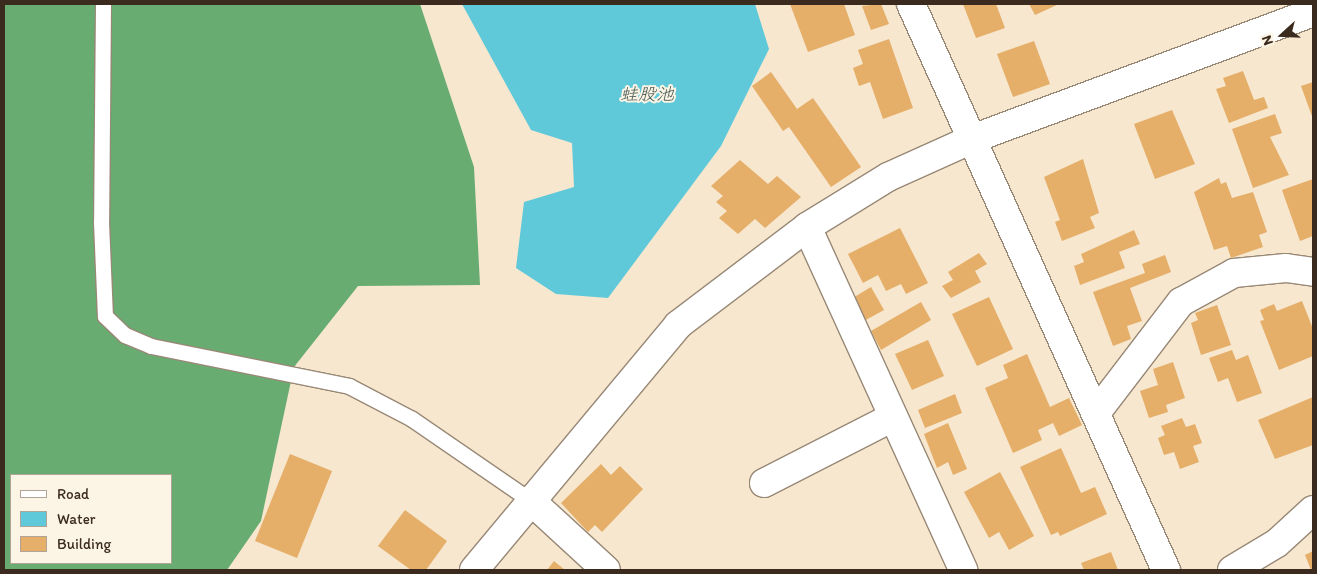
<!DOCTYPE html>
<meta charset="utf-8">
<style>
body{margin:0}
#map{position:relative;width:1317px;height:574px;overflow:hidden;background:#f6e7ce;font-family:Itim,"Klee One",sans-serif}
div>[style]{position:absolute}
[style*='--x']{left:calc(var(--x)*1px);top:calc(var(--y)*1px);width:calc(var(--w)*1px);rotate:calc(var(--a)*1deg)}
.forest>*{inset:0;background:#68ac72}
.water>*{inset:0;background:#5fc9da}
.building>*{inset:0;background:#e5ae69}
.roads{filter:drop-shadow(1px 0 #988876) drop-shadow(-1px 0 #988876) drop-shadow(0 1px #988876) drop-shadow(0 -1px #988876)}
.lane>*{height:15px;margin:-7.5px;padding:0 7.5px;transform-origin:7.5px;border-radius:7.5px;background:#fff}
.street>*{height:28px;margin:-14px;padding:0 14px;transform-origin:14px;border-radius:14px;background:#fff}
.secondary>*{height:28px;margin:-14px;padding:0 14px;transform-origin:14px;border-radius:14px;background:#fff}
span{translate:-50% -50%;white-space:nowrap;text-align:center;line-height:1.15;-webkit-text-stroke:4px #fcf5e5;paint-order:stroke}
.water-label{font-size:18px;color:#465a56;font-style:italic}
.frame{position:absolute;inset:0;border:5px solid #3b2a1e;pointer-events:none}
.legend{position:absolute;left:10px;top:474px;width:162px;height:90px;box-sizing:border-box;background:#fcf5e5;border:1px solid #afa495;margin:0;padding:6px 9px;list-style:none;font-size:15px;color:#3b2a1e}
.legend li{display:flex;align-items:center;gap:10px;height:25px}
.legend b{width:25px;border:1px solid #afa495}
.north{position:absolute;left:1257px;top:10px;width:50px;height:50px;-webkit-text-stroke:4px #fcf5e5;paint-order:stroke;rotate:250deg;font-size:14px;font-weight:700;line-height:20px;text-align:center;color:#3b2a1e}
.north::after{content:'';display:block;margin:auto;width:18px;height:22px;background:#3b2a1e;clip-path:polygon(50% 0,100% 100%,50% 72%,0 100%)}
</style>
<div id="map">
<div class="forest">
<i style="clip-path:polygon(evenodd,4px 4px,420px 4px,474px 167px,480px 285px,358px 286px,294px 367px,261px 521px,227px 570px,4px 570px,4px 4px,11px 475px,171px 475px,171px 563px,11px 563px,11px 475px)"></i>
</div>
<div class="water">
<i style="clip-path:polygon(462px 4px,755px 4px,769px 49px,721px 146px,608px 298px,556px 294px,516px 268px,524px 202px,574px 187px,572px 143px,531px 130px)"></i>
</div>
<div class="building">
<i style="clip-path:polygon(790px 4px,844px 4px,855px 35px,808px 52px)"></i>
<i style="clip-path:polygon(881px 4px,889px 24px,871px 30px,862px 6px)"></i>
<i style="clip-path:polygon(963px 4px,996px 4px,1005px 28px,976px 38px)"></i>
<i style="clip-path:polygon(1029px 4px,1059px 4px,1035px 15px)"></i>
<i style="clip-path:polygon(889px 39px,913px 108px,883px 119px,870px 82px,859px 86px,853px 68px,863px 64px,858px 50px)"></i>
<i style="clip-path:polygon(1034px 41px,1050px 84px,1013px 97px,997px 54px)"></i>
<i style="clip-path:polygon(1243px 71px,1254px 100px,1264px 97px,1268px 108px,1229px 123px,1216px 89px,1226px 86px,1223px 78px)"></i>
<i style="clip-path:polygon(771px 72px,797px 109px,813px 98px,861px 167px,831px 187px,789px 127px,783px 131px,752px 86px)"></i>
<i style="clip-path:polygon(1313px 82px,1313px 119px,1301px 86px)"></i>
<i style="clip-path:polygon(1172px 110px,1195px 164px,1155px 179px,1134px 124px)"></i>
<i style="clip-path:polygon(1275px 114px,1282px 133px,1270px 137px,1289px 175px,1253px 188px,1232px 129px)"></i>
<i style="clip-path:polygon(1083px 159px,1099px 213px,1090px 217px,1095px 228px,1062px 241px,1055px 222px,1060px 220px,1044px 177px)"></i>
<i style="clip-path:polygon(740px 160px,768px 184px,777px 176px,801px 197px,765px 228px,755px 219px,738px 234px,719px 218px,727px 211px,716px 202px,723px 196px,711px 186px)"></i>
<i style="clip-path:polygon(1219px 178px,1221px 184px,1226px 182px,1232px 198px,1253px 192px,1267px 232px,1259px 235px,1263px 247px,1231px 258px,1227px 246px,1214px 250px,1194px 192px)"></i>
<i style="clip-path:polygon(1313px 179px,1313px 236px,1300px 241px,1282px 190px)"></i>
<i style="clip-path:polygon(900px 228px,928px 283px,906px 294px,901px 284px,886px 291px,878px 275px,863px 283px,848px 254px)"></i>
<i style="clip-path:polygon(1134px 230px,1140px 244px,1119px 252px,1125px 268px,1080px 285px,1074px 266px,1084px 262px,1081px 254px)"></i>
<i style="clip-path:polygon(979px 253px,987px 264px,975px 271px,981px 282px,951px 298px,942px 286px,953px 280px,948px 272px)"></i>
<i style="clip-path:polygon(1165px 255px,1171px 272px,1130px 288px,1142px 321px,1127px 326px,1131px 339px,1113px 346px,1093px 292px,1145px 273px,1142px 264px)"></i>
<i style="clip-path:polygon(871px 287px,884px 310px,864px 321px,851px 299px)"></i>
<i style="clip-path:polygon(989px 297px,1013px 349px,977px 366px,952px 314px)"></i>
<i style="clip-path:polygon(1302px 301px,1313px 329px,1313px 356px,1279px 370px,1260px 321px,1264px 320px,1260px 310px,1274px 304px,1277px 311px)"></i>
<i style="clip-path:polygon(921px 302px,931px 320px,881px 350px,871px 331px)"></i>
<i style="clip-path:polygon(1217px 305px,1231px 345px,1201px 355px,1191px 323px,1198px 320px,1195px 313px)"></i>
<i style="clip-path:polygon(928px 340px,944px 376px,912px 390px,895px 354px)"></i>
<i style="clip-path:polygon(1232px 350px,1236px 360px,1248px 355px,1262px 393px,1237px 402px,1228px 378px,1218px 382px,1209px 358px)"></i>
<i style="clip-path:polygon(1027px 354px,1050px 407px,1069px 398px,1082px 425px,1059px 436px,1053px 423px,1038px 430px,1042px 440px,1013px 453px,985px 388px,1008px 378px,1003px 365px)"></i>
<i style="clip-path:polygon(1173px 362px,1185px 398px,1166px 405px,1168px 412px,1149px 418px,1140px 391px,1158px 385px,1153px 369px)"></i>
<i style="clip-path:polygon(955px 394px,962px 413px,925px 428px,918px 410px)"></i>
<i style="clip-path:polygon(1313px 397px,1313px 445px,1275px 459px,1258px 420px)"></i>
<i style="clip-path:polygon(1182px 418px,1186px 427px,1195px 424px,1202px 443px,1193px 446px,1199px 462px,1180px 469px,1174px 452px,1164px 455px,1158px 438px,1165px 435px,1161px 426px)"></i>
<i style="clip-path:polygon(948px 423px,967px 469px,953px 475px,948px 462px,937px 468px,924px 434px)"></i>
<i style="clip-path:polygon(1061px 448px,1081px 493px,1095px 487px,1107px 514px,1060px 536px,1058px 532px,1051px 535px,1020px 467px)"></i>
<i style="clip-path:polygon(290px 454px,332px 471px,297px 558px,255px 541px)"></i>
<i style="clip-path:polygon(601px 464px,611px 475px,620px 466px,643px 489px,602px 532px,595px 525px,588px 532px,561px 503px)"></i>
<i style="clip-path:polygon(1000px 472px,1034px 536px,1009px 550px,999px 532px,989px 538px,964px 492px)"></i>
<i style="clip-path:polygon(405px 510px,447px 541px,426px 570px,411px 570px,378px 546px)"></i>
<i style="clip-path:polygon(1313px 551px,1313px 570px,1311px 570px,1305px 555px)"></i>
<i style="clip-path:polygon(1111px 552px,1118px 570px,1084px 570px,1081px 563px)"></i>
<i style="clip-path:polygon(554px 561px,565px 570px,547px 570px)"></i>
</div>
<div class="roads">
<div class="lane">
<i style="--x:103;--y:4;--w:218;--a:90.5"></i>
<i style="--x:101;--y:222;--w:94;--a:87.6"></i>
<i style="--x:105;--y:316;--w:28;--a:44"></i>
<i style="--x:125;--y:335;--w:28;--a:23"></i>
<i style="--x:151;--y:346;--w:202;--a:11.4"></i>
<i style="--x:349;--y:386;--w:71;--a:27.6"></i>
<i style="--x:412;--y:419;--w:143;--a:34.5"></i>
</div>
<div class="street">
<i style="--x:807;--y:227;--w:377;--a:65.5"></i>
<i style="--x:1096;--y:413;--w:140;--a:-52.6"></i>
<i style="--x:1181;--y:302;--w:60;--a:-28.7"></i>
<i style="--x:1234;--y:273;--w:52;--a:-5.5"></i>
<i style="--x:1286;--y:268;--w:27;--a:8"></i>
<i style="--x:764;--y:483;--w:145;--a:-27.1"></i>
<i style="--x:530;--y:500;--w:103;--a:42.6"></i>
<i style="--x:474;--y:570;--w:319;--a:-50.2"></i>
<i style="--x:678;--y:325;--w:162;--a:-37.2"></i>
<i style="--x:807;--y:227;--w:95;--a:-31.7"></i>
<i style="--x:888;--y:177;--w:92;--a:-24.3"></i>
<i style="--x:972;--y:139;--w:364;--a:-20.4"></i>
<i style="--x:1232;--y:570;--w:52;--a:-31"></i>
<i style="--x:1277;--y:543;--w:49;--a:-42.5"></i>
</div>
<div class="secondary">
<i style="--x:911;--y:4;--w:621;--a:65.75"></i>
</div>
</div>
<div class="water-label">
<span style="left:647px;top:94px">蛙股池</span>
</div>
<div class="frame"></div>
<ul class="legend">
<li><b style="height:6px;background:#fff"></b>Road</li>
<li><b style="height:14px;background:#5fc9da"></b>Water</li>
<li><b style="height:14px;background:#e5ae69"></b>Building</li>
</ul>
<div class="north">N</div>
</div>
